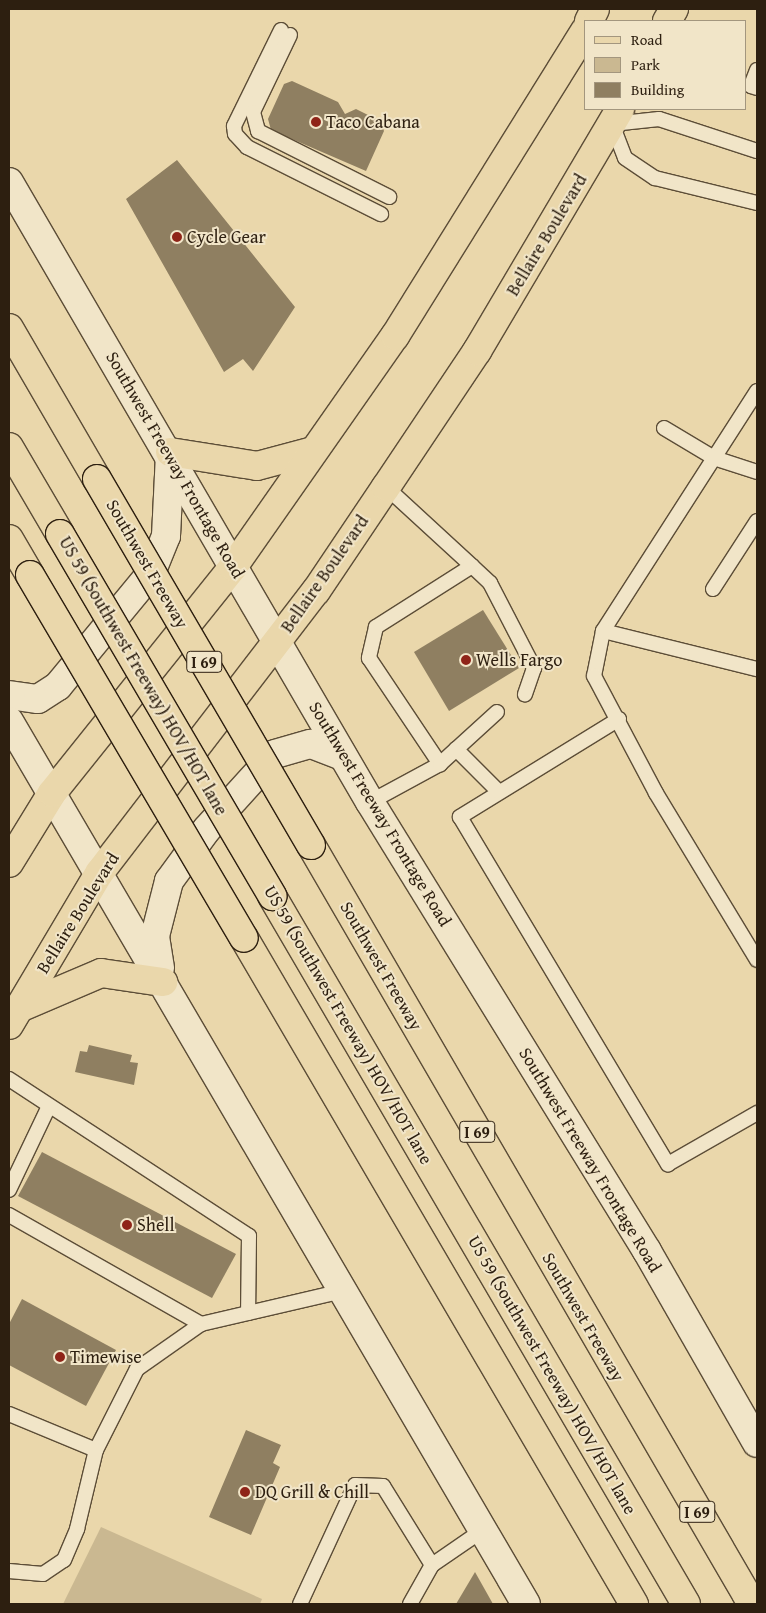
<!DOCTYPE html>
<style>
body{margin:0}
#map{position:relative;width:766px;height:1613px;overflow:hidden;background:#ead7ab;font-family:"Gentium Book Plus",serif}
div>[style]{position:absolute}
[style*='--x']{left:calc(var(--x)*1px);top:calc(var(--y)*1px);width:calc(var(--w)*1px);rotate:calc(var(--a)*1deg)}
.green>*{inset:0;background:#cab891}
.building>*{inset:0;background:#8f7f61}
.roads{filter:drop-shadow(1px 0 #5c4d37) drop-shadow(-1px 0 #5c4d37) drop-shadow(0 1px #5c4d37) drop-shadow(0 -1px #5c4d37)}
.lane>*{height:14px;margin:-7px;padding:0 7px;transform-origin:7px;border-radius:7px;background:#f1e5c8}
.secondary>*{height:28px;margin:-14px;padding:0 14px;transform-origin:14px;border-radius:14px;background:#f1e5c8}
.primary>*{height:28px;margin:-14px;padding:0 14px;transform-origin:14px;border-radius:14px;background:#ead7ab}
.highway>*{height:28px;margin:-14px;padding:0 14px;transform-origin:14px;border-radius:14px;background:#ead7ab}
.bridges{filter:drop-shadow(1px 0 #2d1f10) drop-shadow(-1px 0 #2d1f10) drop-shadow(0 1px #2d1f10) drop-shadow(0 -1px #2d1f10)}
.highway-bridge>*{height:28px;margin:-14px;padding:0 14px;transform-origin:14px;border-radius:14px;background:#ead7ab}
.dots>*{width:14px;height:14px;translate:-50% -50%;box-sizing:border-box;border:2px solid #f1e5c8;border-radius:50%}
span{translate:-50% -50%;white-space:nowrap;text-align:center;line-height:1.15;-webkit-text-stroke:4px #f1e5c8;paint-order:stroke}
.shield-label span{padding:1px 4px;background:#f1e5c8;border:1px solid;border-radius:4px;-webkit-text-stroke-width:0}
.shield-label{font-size:16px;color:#2d1f10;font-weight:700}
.poi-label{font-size:18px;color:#2d1f10}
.left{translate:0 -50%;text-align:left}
.street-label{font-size:18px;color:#2d1f10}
.frame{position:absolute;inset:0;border:10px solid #2d1f10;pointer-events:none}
.legend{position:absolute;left:584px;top:20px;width:162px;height:90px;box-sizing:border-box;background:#f1e5c8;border:1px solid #a3967e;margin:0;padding:6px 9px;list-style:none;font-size:15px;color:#2d1f10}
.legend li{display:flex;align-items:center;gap:10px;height:25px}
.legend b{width:25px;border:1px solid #a3967e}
</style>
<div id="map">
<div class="green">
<i style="clip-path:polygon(101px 1527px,262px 1599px,260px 1604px,63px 1604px)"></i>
</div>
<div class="building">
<i style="clip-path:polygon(292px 81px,338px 102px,345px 114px,356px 109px,380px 121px,384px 131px,366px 171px,271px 130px,268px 119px,284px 84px)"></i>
<i style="clip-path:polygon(177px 160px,295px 307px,253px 371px,243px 359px,224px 372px,126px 199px)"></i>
<i style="clip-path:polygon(483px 610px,519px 668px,449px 711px,414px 652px)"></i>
<i style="clip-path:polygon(89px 1045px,132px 1055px,130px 1062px,138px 1063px,134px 1085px,75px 1072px,80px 1051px,87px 1052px)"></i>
<i style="clip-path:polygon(42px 1152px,236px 1254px,212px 1298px,18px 1196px)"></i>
<i style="clip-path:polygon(22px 1299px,116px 1350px,86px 1406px,9px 1365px,9px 1324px)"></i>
<i style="clip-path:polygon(246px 1430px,281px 1445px,273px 1463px,280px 1467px,251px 1535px,209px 1517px)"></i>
<i style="clip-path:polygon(475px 1572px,493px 1604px,456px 1604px)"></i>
</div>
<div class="roads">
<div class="lane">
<i style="--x:281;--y:30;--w:107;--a:116.1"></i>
<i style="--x:234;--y:126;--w:8;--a:83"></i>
<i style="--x:235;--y:134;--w:18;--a:47"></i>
<i style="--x:247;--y:147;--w:150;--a:26.6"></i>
<i style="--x:290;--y:35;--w:85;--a:115.7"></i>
<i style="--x:253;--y:112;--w:20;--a:75"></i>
<i style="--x:258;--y:131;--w:147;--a:26.7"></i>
<i style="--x:757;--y:70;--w:17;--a:111"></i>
<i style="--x:751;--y:86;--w:6;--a:18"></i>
<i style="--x:757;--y:151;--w:103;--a:-161.9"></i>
<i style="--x:659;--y:119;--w:47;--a:173.9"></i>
<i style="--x:612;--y:124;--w:36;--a:69"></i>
<i style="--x:625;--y:158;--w:36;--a:34"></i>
<i style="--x:655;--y:178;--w:105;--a:13.8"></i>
<i style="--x:757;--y:391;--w:285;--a:122.7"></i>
<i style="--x:603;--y:631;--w:46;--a:101.3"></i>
<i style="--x:594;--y:676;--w:132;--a:62.1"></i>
<i style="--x:656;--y:793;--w:195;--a:58.8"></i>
<i style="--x:664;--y:428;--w:58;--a:31"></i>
<i style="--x:714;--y:458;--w:45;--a:18"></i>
<i style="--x:386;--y:487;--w:117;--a:42.6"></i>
<i style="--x:472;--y:566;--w:114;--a:147.6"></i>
<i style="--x:376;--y:627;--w:32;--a:103"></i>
<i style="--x:369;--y:658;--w:128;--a:56.2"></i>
<i style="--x:472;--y:566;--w:25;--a:43"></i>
<i style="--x:490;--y:583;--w:96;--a:62.6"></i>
<i style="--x:534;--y:668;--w:28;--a:109"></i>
<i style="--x:713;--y:589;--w:81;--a:-57.1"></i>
<i style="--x:603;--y:631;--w:159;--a:13.9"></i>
<i style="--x:619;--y:719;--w:187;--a:148.4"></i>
<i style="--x:460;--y:817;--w:405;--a:59.1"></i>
<i style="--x:668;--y:1164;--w:103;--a:-29.8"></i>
<i style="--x:456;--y:749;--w:59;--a:45"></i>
<i style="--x:370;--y:802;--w:80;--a:-28.5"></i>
<i style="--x:440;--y:764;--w:77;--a:-42.4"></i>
<i style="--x:9;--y:1079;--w:287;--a:33.2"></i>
<i style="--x:249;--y:1236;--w:77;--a:90.7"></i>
<i style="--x:9;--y:1190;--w:93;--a:-64.5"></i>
<i style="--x:9;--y:1215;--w:221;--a:29.6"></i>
<i style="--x:201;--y:1324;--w:146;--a:-13.1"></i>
<i style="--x:9;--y:1414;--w:94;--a:22.5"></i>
<i style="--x:96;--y:1450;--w:91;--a:-63.2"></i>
<i style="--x:137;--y:1369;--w:78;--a:-35.1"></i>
<i style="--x:9;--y:1571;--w:34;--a:5"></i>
<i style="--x:43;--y:1574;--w:25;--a:-34"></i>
<i style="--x:64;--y:1560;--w:34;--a:-67"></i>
<i style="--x:77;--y:1529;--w:81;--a:-76.5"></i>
<i style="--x:300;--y:1604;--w:131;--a:-65.2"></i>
<i style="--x:355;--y:1485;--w:28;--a:2"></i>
<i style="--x:383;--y:1486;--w:93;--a:58.2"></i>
<i style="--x:432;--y:1565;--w:62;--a:-34.5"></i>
<i style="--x:410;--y:1604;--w:45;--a:-60.6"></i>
</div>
<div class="secondary">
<i style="--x:9;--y:182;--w:717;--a:59.79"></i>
<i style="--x:370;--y:802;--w:528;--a:58.33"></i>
<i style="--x:647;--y:1251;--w:221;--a:60.2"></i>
<i style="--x:9;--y:695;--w:29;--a:8"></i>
<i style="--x:38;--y:699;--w:24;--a:-33"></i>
<i style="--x:58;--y:686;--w:146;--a:-50.5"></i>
<i style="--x:151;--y:573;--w:40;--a:-68"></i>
<i style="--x:166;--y:536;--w:83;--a:-87.2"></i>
<i style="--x:9;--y:721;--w:1023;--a:59.65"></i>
<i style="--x:160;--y:968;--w:32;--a:-99"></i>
<i style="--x:155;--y:936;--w:57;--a:-75.7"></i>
<i style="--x:169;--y:881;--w:64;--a:-53.8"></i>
<i style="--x:207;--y:829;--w:101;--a:-47.8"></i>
<i style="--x:275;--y:754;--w:37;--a:-16"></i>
<i style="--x:311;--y:744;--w:34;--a:21"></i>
</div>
<div class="primary">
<i style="--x:589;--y:21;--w:13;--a:-63"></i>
<i style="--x:667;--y:21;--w:14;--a:-60"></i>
<i style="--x:170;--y:452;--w:88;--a:9.1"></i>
<i style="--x:257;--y:466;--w:58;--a:-15"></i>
<i style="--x:9;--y:863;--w:82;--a:-58.4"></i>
<i style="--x:52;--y:793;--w:290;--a:-51.3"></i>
<i style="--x:233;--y:567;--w:282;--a:-55"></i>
<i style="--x:395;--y:336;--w:359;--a:-58.1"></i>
<i style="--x:19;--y:1008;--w:89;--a:-23.1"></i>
<i style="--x:101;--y:973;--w:63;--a:8.3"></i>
<i style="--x:9;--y:1025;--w:178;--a:-59.3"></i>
<i style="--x:100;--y:872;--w:354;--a:-52.5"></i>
<i style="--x:316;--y:591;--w:125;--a:-56.1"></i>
<i style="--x:386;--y:487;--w:164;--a:-56.2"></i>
<i style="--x:477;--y:351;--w:281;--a:-59.4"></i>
</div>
<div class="highway">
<i style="--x:9;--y:328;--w:175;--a:59.8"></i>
<i style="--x:9;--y:447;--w:101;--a:59.6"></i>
<i style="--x:9;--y:539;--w:42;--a:59.7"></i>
<i style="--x:311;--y:845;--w:878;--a:59.84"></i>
<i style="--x:272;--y:896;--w:820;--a:59.68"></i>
<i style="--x:244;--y:938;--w:772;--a:59.65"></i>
</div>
</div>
<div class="bridges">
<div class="highway-bridge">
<i style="--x:97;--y:479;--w:424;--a:59.7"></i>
<i style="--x:60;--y:534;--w:420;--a:59.6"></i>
<i style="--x:30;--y:575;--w:421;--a:59.5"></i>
</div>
</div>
<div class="dots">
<i style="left:316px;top:122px;background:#8f2418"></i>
<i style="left:177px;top:237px;background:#8f2418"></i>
<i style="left:466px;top:660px;background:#8f2418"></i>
<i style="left:127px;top:1225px;background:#8f2418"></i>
<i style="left:60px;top:1357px;background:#8f2418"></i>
<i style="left:245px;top:1492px;background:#8f2418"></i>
</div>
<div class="shield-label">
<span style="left:204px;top:662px">I 69</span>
<span style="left:477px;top:1132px">I 69</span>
<span style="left:697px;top:1512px">I 69</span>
</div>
<div class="poi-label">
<span class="left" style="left:326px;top:122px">Taco Cabana</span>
<span class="left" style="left:187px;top:237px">Cycle Gear</span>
<span class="left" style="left:476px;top:660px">Wells Fargo</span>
<span class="left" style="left:137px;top:1225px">Shell</span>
<span class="left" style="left:70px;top:1357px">Timewise</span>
<span class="left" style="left:255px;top:1492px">DQ Grill &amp; Chill</span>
</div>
<div class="street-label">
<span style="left:547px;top:235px;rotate:-59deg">Bellaire Boulevard</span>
<span style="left:175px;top:465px;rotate:60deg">Southwest Freeway Frontage Road</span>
<span style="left:147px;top:564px;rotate:60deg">Southwest Freeway</span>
<span style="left:325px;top:574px;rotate:-55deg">Bellaire Boulevard</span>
<span style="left:143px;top:676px;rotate:60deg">US 59 (Southwest Freeway) HOV/HOT lane</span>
<span style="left:380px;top:814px;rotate:59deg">Southwest Freeway Frontage Road</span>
<span style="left:78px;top:913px;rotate:-58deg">Bellaire Boulevard</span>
<span style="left:381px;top:966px;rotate:60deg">Southwest Freeway</span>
<span style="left:348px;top:1025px;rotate:60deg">US 59 (Southwest Freeway) HOV/HOT lane</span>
<span style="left:590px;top:1160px;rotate:59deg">Southwest Freeway Frontage Road</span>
<span style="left:583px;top:1317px;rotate:60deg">Southwest Freeway</span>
<span style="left:552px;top:1375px;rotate:60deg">US 59 (Southwest Freeway) HOV/HOT lane</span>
</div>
<div class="frame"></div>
<ul class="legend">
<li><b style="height:6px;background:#ead7ab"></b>Road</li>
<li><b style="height:14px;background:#cab891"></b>Park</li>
<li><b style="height:14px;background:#8f7f61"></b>Building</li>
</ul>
</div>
